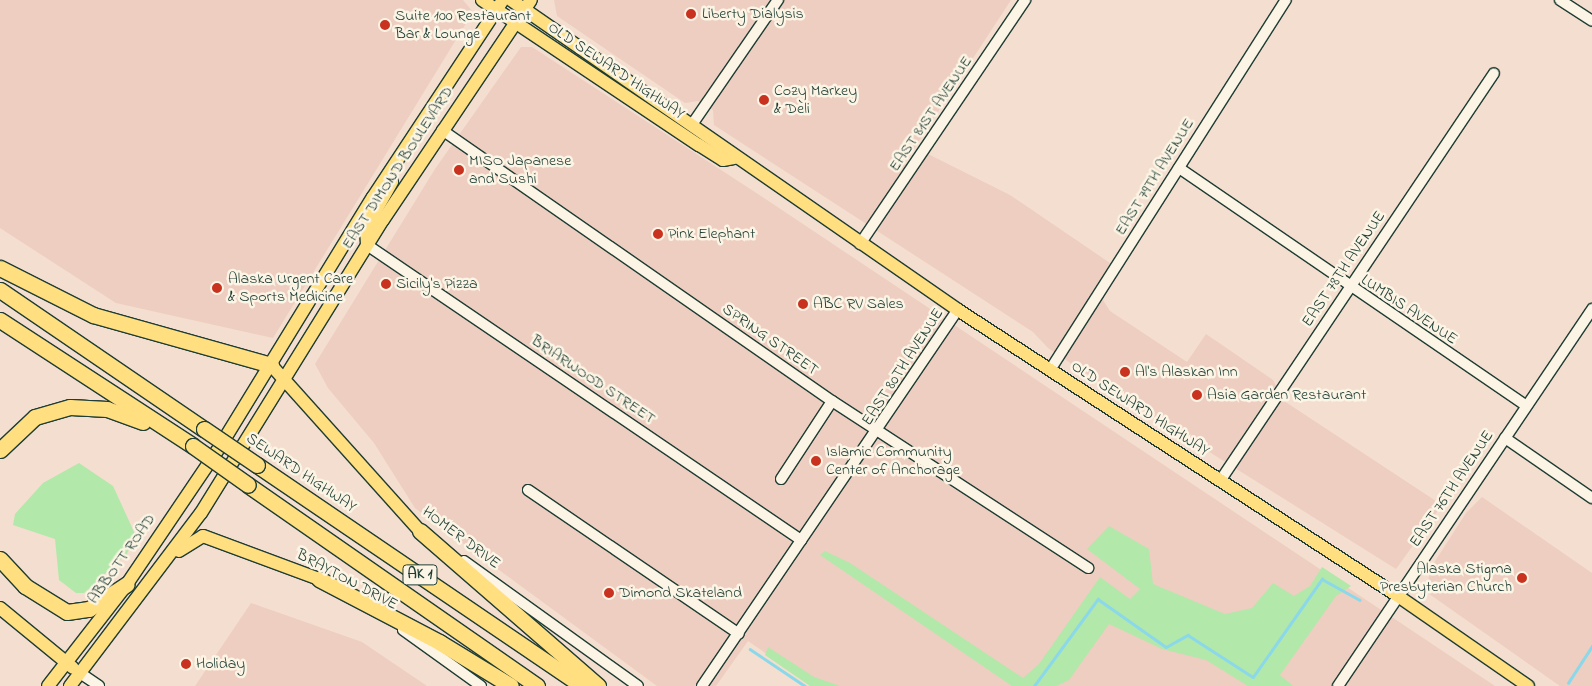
<!DOCTYPE html>
<style>
body{margin:0}
#map{position:relative;width:1592px;height:686px;overflow:hidden;background:#f4decf;font-family:"Indie Flower",sans-serif}
div>[style]{position:absolute}
[style*='--x']{left:calc(var(--x)*1px);top:calc(var(--y)*1px);width:calc(var(--w)*1px);rotate:calc(var(--a)*1deg)}
.built>*{inset:0;background:#eecec0}
.green>*{inset:0;background:#b2e8aa}
.stream>*{height:2.5px;margin:-1.25px;padding:0 1.25px;transform-origin:1.25px;border-radius:1.25px;background:#8bd8ea}
.roads{filter:drop-shadow(1px 0 #1f3d34) drop-shadow(-1px 0 #1f3d34) drop-shadow(0 1px #1f3d34) drop-shadow(0 -1px #1f3d34)}
.minor>*{height:10px;margin:-5px;padding:0 5px;transform-origin:5px;border-radius:5px;background:#fcf5e5}
.major>*{height:12px;margin:-6px;padding:0 6px;transform-origin:6px;border-radius:6px;background:#ffdf80}
.highway>*{height:15px;margin:-7.5px;padding:0 7.5px;transform-origin:7.5px;border-radius:7.5px;background:#ffdf80}
.bridges{filter:drop-shadow(1px 0 #1f3d34) drop-shadow(-1px 0 #1f3d34) drop-shadow(0 1px #1f3d34) drop-shadow(0 -1px #1f3d34)}
.highway-bridge>*{height:15px;margin:-7.5px;padding:0 7.5px;transform-origin:7.5px;border-radius:7.5px;background:#ffdf80}
.dots>*{width:14px;height:14px;translate:-50% -50%;box-sizing:border-box;border:2px solid #fcf5e5;border-radius:50%}
span{translate:-50% -50%;white-space:nowrap;text-align:center;line-height:1.15;-webkit-text-stroke:5px #fcf5e5;paint-order:stroke}
.shield-label span{padding:1px 4px;background:#fcf5e5;border:1px solid;border-radius:4px;-webkit-text-stroke-width:0}
.shield-label{font-size:15px;color:#1f3d34;font-weight:700}
.poi-label{font-size:16px;color:#1f3d34}
.left{translate:0 -50%;text-align:left}
.right{translate:-100% -50%;text-align:right}
.street-label{font-size:16px;color:#1f3d34}
</style>
<div id="map">
<div class="built">
<i style="clip-path:polygon(0 0,463px 0,473px 12px,273px 338px,116px 303px,0 228px)"></i>
<i style="clip-path:polygon(554px 0,1011px 0,904px 164px,928px 154px,1010px 195px,1110px 263px,1103px 300px,1110px 311px,1187px 362px,1206px 334px,1273px 380px,1284px 401px,1442px 505px,1396px 569px,1109px 389px,1048px 348px,1033px 332px,714px 125px,713px 110px,698px 101px,685px 103px,557px 16px)"></i>
<i style="clip-path:polygon(521px 47px,532px 47px,767px 200px,1495px 686px,813px 686px,748px 641px,716px 686px,657px 686px,415px 508px,374px 443px,328px 388px,315px 364px,435px 169px)"></i>
<i style="clip-path:polygon(1482px 497px,1592px 573px,1592px 686px,1560px 686px,1425px 591px,1432px 566px,1466px 513px)"></i>
<i style="clip-path:polygon(251px 603px,362px 642px,427px 686px,195px 686px)"></i>
</div>
<div class="green">
<i style="clip-path:polygon(79px 463px,113px 486px,135px 534px,127px 554px,84px 593px,76px 593px,59px 580px,55px 539px,13px 525px,15px 514px,43px 483px)"></i>
<i style="clip-path:polygon(1109px 526px,1149px 549px,1153px 584px,1225px 614px,1252px 608px,1273px 583px,1294px 596px,1310px 586px,1322px 567px,1351px 586px,1336px 596px,1280px 675px,1293px 686px,1248px 686px,1206px 660px,1162px 649px,1109px 624px,1069px 680px,1056px 686px,1012px 686px,820px 555px,825px 551px,850px 563px,1023px 678px,1039px 664px,1100px 577px,1130px 599px,1140px 589px,1087px 549px)"></i>
<i style="clip-path:polygon(768px 647px,814px 677px,840px 686px,810px 686px,765px 655px)"></i>
</div>
<div class="stream">
<i style="--x:750;--y:649;--w:66;--a:33.9"></i>
<i style="--x:1568;--y:683;--w:44;--a:-57"></i>
<i style="--x:1034;--y:686;--w:108;--a:-53.7"></i>
<i style="--x:1098;--y:599;--w:83;--a:35.2"></i>
<i style="--x:1166;--y:647;--w:25;--a:-29"></i>
<i style="--x:1188;--y:635;--w:77;--a:32.9"></i>
<i style="--x:1253;--y:677;--w:120;--a:-54.9"></i>
<i style="--x:1322;--y:579;--w:43;--a:28.9"></i>
</div>
<div class="roads">
<div class="minor">
<i style="--x:1560;--y:0;--w:38;--a:33"></i>
<i style="--x:693;--y:123;--w:150;--a:-55.4"></i>
<i style="--x:442;--y:130;--w:475;--a:34.8"></i>
<i style="--x:832;--y:401;--w:306;--a:33.1"></i>
<i style="--x:1179;--y:168;--w:421;--a:34.4"></i>
<i style="--x:860;--y:244;--w:295;--a:-55.9"></i>
<i style="--x:367;--y:245;--w:525;--a:34.2"></i>
<i style="--x:1050;--y:370;--w:439;--a:-57.5"></i>
<i style="--x:1505;--y:438;--w:106;--a:34.6"></i>
<i style="--x:781;--y:479;--w:93;--a:-56.8"></i>
<i style="--x:1220;--y:481;--w:491;--a:-56.1"></i>
<i style="--x:528;--y:490;--w:255;--a:34.3"></i>
<i style="--x:464;--y:561;--w:214;--a:35.7"></i>
<i style="--x:403;--y:630;--w:96;--a:35.7"></i>
<i style="--x:80;--y:673;--w:23;--a:34"></i>
<i style="--x:702;--y:686;--w:455;--a:-55.8"></i>
<i style="--x:1338;--y:686;--w:455;--a:-56"></i>
</div>
<div class="major">
<i style="--x:482;--y:0;--w:261;--a:33.8"></i>
<i style="--x:699;--y:145;--w:28;--a:32"></i>
<i style="--x:723;--y:160;--w:11;--a:-10"></i>
<i style="--x:511;--y:0;--w:544;--a:34.74"></i>
<i style="--x:958;--y:310;--w:525;--a:33.02"></i>
<i style="--x:1398;--y:596;--w:158;--a:34.7"></i>
<i style="--x:367;--y:245;--w:17;--a:-93"></i>
<i style="--x:366;--y:228;--w:53;--a:-60.5"></i>
<i style="--x:271;--y:365;--w:223;--a:48.1"></i>
<i style="--x:179;--y:551;--w:28;--a:-32"></i>
<i style="--x:203;--y:536;--w:124;--a:20.3"></i>
<i style="--x:0;--y:608;--w:94;--a:39.4"></i>
<i style="--x:48;--y:686;--w:129;--a:-52.2"></i>
<i style="--x:127;--y:584;--w:164;--a:-55.9"></i>
<i style="--x:219;--y:448;--w:294;--a:-58.5"></i>
<i style="--x:373;--y:197;--w:236;--a:-56.6"></i>
<i style="--x:70;--y:686;--w:217;--a:-52.9"></i>
<i style="--x:201;--y:513;--w:345;--a:-58.2"></i>
<i style="--x:383;--y:220;--w:265;--a:-56.1"></i>
</div>
<div class="highway">
<i style="--x:0;--y:268;--w:104;--a:26.8"></i>
<i style="--x:93;--y:315;--w:185;--a:15.7"></i>
<i style="--x:0;--y:290;--w:247;--a:34.3"></i>
<i style="--x:0;--y:320;--w:230;--a:33.1"></i>
<i style="--x:0;--y:450;--w:48;--a:-43.3"></i>
<i style="--x:35;--y:417;--w:36;--a:-16"></i>
<i style="--x:70;--y:407;--w:37;--a:3"></i>
<i style="--x:107;--y:409;--w:38;--a:20"></i>
<i style="--x:257;--y:465;--w:393;--a:34.2"></i>
<i style="--x:248;--y:485;--w:352;--a:34.8"></i>
<i style="--x:420;--y:531;--w:236;--a:41"></i>
<i style="--x:0;--y:559;--w:37;--a:47"></i>
<i style="--x:25;--y:586;--w:49;--a:31.8"></i>
<i style="--x:67;--y:612;--w:22;--a:-8"></i>
<i style="--x:89;--y:609;--w:45;--a:-33.3"></i>
<i style="--x:319;--y:579;--w:136;--a:27.7"></i>
<i style="--x:439;--y:642;--w:84;--a:31.4"></i>
</div>
</div>
<div class="bridges">
<div class="highway-bridge">
<i style="--x:204;--y:429;--w:64;--a:34.2"></i>
<i style="--x:193;--y:446;--w:67;--a:35.3"></i>
</div>
</div>
<div class="dots">
<i style="left:691px;top:14px;background:#c8321e"></i>
<i style="left:385px;top:25px;background:#c8321e"></i>
<i style="left:764px;top:100px;background:#c8321e"></i>
<i style="left:459px;top:170px;background:#c8321e"></i>
<i style="left:658px;top:234px;background:#c8321e"></i>
<i style="left:386px;top:284px;background:#c8321e"></i>
<i style="left:217px;top:288px;background:#c8321e"></i>
<i style="left:803px;top:304px;background:#c8321e"></i>
<i style="left:1125px;top:372px;background:#c8321e"></i>
<i style="left:1197px;top:395px;background:#c8321e"></i>
<i style="left:816px;top:461px;background:#c8321e"></i>
<i style="left:1522px;top:578px;background:#c8321e"></i>
<i style="left:609px;top:593px;background:#c8321e"></i>
<i style="left:186px;top:664px;background:#c8321e"></i>
</div>
<div class="shield-label">
<span style="left:420px;top:575px">AK 1</span>
</div>
<div class="poi-label">
<span class="left" style="left:702px;top:14px">Liberty Dialysis</span>
<span class="left" style="left:395px;top:25px">Suite 100 Restaurant<br>Bar &amp; Lounge</span>
<span class="left" style="left:774px;top:100px">Cozy Markey<br>&amp; Deli</span>
<span class="left" style="left:469px;top:170px">MISO Japanese<br>and Sushi</span>
<span class="left" style="left:668px;top:234px">Pink Elephant</span>
<span class="left" style="left:228px;top:288px">Alaska Urgent Care<br>&amp; Sports Medicine</span>
<span class="left" style="left:396px;top:284px">Sicily's Pizza</span>
<span class="left" style="left:813px;top:304px">ABC RV Sales</span>
<span class="left" style="left:1135px;top:372px">Al's Alaskan Inn</span>
<span class="left" style="left:1207px;top:395px">Asia Garden Restaurant</span>
<span class="left" style="left:826px;top:461px">Islamic Community<br>Center of Anchorage</span>
<span class="right" style="left:1512px;top:578px">Alaska Stigma<br>Presbyterian Church</span>
<span class="left" style="left:619px;top:593px">Dimond Skateland</span>
<span class="left" style="left:196px;top:664px">Holiday</span>
</div>
<div class="street-label">
<span style="left:616px;top:71px;rotate:34deg">OLD SEWARD HIGHWAY</span>
<span style="left:931px;top:114px;rotate:-56deg">EAST 81ST AVENUE</span>
<span style="left:398px;top:168px;rotate:-57deg">EAST DIMOND BOULEVARD</span>
<span style="left:1155px;top:177px;rotate:-58deg">EAST 79TH AVENUE</span>
<span style="left:1344px;top:269px;rotate:-56deg">EAST 78TH AVENUE</span>
<span style="left:1409px;top:310px;rotate:34deg">LUMBIS AVENUE</span>
<span style="left:770px;top:340px;rotate:35deg">SPRING STREET</span>
<span style="left:903px;top:367px;rotate:-57deg">EAST 80TH AVENUE</span>
<span style="left:593px;top:380px;rotate:34deg">BRIARWOOD STREET</span>
<span style="left:1140px;top:409px;rotate:33deg">OLD SEWARD HIGHWAY</span>
<span style="left:301px;top:473px;rotate:34deg">SEWARD HIGHWAY</span>
<span style="left:1452px;top:489px;rotate:-56deg">EAST 76TH AVENUE</span>
<span style="left:461px;top:538px;rotate:37deg">HOMER DRIVE</span>
<span style="left:122px;top:559px;rotate:-55deg">ABBOTT ROAD</span>
<span style="left:347px;top:580px;rotate:28deg">BRAYTON DRIVE</span>
</div>
</div>
